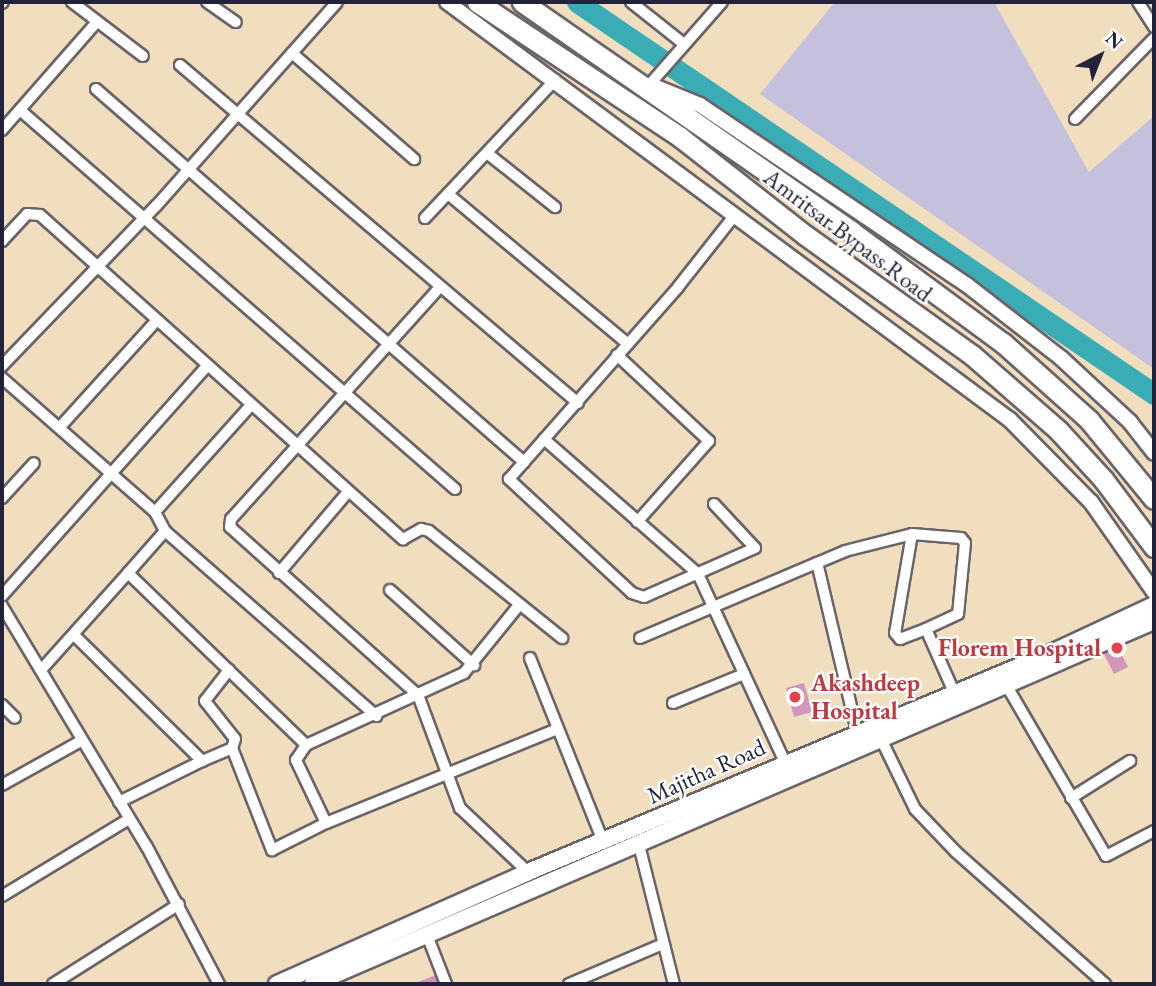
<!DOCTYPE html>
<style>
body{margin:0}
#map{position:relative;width:1156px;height:986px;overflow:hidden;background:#f1debe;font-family:"EB Garamond",serif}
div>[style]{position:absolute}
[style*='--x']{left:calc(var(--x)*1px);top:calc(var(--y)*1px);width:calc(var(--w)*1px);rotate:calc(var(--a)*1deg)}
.industrial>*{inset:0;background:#c5c0db}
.river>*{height:21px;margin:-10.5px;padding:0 10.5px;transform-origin:10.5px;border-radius:10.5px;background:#3aacb5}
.building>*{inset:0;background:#d097ba}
.roads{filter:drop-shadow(2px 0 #6a6469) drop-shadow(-2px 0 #6a6469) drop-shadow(0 2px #6a6469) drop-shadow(0 -2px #6a6469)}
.minor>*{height:10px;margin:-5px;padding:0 5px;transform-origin:5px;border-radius:5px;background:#fff}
.tertiary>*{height:14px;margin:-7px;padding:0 7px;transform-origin:7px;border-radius:7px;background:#fff}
.secondary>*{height:16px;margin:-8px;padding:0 8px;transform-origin:8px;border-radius:8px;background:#fff}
.trunk>*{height:19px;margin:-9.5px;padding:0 9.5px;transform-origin:9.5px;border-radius:9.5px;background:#fff}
.dots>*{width:19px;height:19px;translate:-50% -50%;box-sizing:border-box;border:4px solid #fff;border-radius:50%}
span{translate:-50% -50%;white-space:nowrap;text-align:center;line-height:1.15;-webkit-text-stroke:5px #fff;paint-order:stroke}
.street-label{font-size:24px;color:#22223b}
.health-label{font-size:24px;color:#be3a42;font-weight:700}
.right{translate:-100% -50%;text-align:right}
.left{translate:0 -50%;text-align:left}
.frame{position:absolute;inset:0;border:4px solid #22223b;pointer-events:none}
.north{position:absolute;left:1065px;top:21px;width:70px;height:70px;-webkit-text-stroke:5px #fff;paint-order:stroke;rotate:42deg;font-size:19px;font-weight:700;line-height:28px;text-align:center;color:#22223b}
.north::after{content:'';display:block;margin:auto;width:24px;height:32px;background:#22223b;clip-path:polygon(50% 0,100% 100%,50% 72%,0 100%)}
</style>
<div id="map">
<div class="industrial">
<i style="clip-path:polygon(835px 2px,994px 2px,1089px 172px,1154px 116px,1154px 369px,760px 94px)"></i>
</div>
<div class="river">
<i style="--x:577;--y:2;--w:698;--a:34.19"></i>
</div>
<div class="building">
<i style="clip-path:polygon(1116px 643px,1128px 667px,1114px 674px,1102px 650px)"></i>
<i style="clip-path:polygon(804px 683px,812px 712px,794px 717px,786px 688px)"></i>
<i style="clip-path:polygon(441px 973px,446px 984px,413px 984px)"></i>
</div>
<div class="roads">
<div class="minor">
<i style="--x:72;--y:2;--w:89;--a:37.3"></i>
<i style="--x:207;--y:2;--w:35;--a:35"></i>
<i style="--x:631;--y:2;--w:68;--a:38.4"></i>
<i style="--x:1138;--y:2;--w:30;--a:57"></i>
<i style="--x:2;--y:3;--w:1;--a:-45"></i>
<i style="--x:292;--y:53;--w:162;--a:41"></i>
<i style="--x:180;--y:65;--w:522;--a:40.34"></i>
<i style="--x:650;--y:84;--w:109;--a:-48.7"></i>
<i style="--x:96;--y:89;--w:568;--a:41.07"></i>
<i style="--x:20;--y:110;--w:577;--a:41.06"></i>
<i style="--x:1075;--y:119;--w:113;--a:-45.7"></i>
<i style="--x:2;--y:130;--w:144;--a:-48.7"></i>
<i style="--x:487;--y:153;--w:87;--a:38.5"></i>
<i style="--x:448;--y:194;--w:233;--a:39.8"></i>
<i style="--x:425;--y:218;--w:190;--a:-46.7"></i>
<i style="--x:2;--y:241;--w:37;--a:-47"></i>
<i style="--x:27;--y:214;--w:13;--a:4"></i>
<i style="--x:40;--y:215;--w:487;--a:41.8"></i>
<i style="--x:403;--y:539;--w:21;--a:-29"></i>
<i style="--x:421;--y:529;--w:8;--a:14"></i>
<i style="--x:429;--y:531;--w:171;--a:38.8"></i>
<i style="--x:440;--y:287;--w:312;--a:132"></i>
<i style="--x:231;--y:519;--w:8;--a:97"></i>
<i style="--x:230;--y:527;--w:252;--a:41.8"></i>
<i style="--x:418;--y:695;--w:121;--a:69.6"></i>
<i style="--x:460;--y:808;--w:93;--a:43.3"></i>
<i style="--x:617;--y:355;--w:126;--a:43.1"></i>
<i style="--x:709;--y:441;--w:108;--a:131.6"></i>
<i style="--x:2;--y:366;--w:223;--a:-46.1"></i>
<i style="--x:157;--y:205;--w:271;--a:-48.4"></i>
<i style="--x:2;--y:378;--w:203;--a:41.2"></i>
<i style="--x:155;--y:512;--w:21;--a:62"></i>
<i style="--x:60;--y:427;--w:144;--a:-47.8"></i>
<i style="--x:544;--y:439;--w:205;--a:41.2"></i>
<i style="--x:698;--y:574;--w:213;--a:65.2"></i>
<i style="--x:2;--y:498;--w:47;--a:-47.6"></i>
<i style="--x:714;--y:504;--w:60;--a:47"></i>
<i style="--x:755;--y:548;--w:121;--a:156.2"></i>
<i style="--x:644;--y:597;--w:13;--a:-162"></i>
<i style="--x:632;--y:593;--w:168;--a:-137.2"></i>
<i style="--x:509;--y:479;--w:256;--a:-48.6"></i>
<i style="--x:678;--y:287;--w:90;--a:-51.7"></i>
<i style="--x:155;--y:512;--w:142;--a:-48.1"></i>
<i style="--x:912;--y:534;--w:49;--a:4.7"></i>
<i style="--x:961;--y:538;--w:6;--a:51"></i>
<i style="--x:965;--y:543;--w:71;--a:95.6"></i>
<i style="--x:958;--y:614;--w:35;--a:155"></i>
<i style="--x:128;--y:573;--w:56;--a:-48.6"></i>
<i style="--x:165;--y:531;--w:281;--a:41.2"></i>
<i style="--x:279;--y:573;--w:106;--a:-49.6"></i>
<i style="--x:390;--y:590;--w:113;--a:41.8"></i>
<i style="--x:2;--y:596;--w:307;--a:-48.3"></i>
<i style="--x:2;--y:606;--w:281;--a:59"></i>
<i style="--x:147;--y:847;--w:155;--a:62.3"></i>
<i style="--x:74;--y:635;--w:180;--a:44.5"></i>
<i style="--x:202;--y:761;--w:33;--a:-23"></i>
<i style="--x:640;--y:638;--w:192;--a:-23"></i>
<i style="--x:530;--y:658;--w:200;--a:68.3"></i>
<i style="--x:41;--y:670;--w:130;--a:-48.1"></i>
<i style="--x:128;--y:573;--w:248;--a:44"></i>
<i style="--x:306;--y:745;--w:174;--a:-24.5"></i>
<i style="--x:464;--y:673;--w:87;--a:-51"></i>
<i style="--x:229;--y:670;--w:39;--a:128"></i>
<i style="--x:205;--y:701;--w:48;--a:51.7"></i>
<i style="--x:235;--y:739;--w:9;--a:108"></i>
<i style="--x:232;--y:748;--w:110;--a:68.6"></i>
<i style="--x:272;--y:850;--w:60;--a:-26.6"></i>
<i style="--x:326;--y:823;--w:70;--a:-115.5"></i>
<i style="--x:296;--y:760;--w:18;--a:-56"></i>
<i style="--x:1008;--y:688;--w:194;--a:59.7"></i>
<i style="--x:1106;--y:856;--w:54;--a:-27.5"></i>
<i style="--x:673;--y:703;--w:77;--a:-22.2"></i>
<i style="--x:2;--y:705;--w:18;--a:45"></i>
<i style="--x:859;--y:740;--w:182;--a:-103.3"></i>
<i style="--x:817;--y:563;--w:30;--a:-23"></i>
<i style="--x:845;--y:551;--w:69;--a:-14.2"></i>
<i style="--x:912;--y:534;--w:100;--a:99.7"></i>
<i style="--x:895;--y:633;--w:8;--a:50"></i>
<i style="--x:900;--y:639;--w:28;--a:-21"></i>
<i style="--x:926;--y:629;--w:77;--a:66.1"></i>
<i style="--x:882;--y:741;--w:76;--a:64.1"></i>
<i style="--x:915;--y:809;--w:59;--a:46.4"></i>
<i style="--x:956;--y:852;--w:199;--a:41.5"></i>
<i style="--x:2;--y:785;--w:90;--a:-29.1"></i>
<i style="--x:1071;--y:798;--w:70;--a:-32.1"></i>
<i style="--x:119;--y:802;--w:93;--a:-26.3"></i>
<i style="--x:326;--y:823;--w:250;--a:-22.1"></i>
<i style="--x:639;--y:845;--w:143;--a:75.9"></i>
<i style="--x:2;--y:896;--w:149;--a:-31.2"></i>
<i style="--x:427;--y:935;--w:53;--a:68.8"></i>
<i style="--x:53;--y:984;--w:149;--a:-32.4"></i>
<i style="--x:569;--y:984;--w:102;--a:-23.1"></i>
</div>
<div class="tertiary">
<i style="--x:447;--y:2;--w:701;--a:36.59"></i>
<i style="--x:1010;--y:420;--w:115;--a:45.4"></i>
<i style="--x:1091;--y:502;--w:110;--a:55"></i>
<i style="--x:651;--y:85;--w:53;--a:22.2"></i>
<i style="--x:700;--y:105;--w:322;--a:34"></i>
<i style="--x:967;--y:285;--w:119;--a:37.8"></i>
<i style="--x:1061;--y:358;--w:94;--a:42.8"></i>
<i style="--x:1130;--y:422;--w:39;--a:52"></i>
</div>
<div class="secondary">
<i style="--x:277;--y:984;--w:275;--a:-24"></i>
<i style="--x:528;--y:872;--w:565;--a:-22.71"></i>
<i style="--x:1049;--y:654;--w:116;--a:-25"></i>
<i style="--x:313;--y:984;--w:916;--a:-23.35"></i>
</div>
<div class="trunk">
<i style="--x:477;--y:2;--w:244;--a:33.6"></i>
<i style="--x:680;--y:137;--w:159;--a:38.1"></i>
<i style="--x:805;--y:235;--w:206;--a:35.7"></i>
<i style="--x:972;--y:355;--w:114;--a:41.1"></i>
<i style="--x:1058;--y:430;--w:67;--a:47.4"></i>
<i style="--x:1103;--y:479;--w:85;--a:53.1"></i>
<i style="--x:522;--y:2;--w:401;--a:34.8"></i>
<i style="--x:851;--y:231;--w:189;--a:36.4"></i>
<i style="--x:1003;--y:343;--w:115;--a:41.8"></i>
<i style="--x:1089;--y:420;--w:102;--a:50.6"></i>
</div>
</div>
<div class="dots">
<i style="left:1117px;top:648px;background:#e0444e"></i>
<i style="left:795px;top:697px;background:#e0444e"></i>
</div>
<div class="street-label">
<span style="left:848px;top:235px;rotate:37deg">Amritsar Bypass Road</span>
<span style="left:706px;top:771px;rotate:-24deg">Majitha Road</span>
</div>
<div class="health-label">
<span class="right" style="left:1101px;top:648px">Florem Hospital</span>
<span class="left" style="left:811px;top:697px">Akashdeep<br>Hospital</span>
</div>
<div class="frame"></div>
<div class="north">N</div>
</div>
